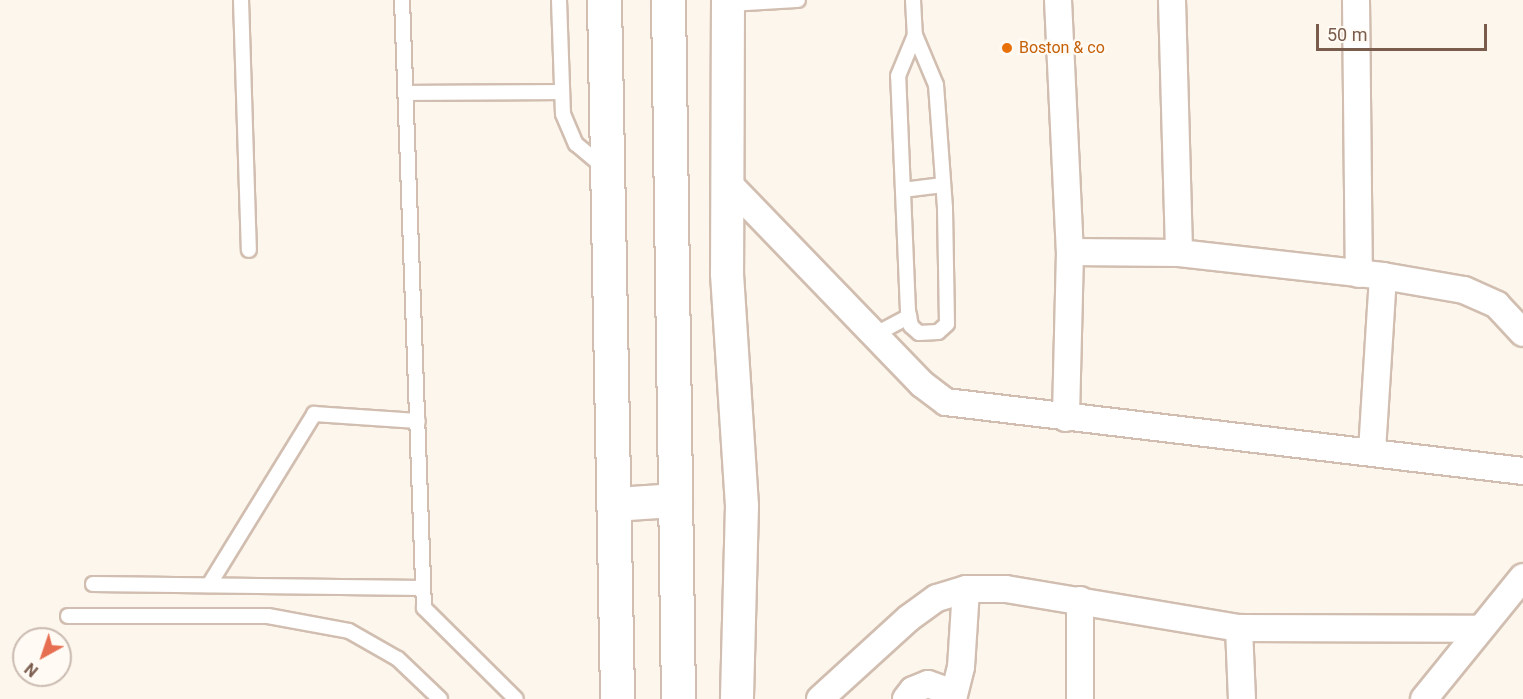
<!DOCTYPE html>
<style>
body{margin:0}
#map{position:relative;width:1523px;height:699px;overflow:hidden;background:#fdf6ec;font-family:Roboto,sans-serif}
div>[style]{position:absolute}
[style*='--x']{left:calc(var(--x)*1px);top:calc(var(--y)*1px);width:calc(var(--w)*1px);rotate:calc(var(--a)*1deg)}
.roads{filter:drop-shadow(2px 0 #d1beb0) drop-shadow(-2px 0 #d1beb0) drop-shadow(0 2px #d1beb0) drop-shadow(0 -2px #d1beb0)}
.service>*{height:14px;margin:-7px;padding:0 7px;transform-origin:7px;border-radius:7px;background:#fff}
.minor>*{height:26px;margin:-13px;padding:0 13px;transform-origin:13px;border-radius:13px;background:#fff}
.tertiary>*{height:32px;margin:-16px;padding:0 16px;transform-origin:16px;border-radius:16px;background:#fff}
.secondary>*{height:33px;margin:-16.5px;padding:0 16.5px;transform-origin:16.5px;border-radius:16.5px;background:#fff}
.dots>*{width:16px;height:16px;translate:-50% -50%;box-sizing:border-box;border:3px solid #fffaf3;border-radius:50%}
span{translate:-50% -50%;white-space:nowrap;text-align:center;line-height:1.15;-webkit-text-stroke:5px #fffaf3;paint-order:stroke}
.food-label{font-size:16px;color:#c56008}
.left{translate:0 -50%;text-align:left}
.north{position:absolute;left:12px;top:627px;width:60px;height:60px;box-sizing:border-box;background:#fffaf3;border:2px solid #cabbb1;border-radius:50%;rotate:220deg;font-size:16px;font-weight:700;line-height:24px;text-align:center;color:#7a5c4d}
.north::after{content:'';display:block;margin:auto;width:21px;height:27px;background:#e76f51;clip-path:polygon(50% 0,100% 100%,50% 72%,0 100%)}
.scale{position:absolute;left:1316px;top:24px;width:171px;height:27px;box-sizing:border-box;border:3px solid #7a5c4d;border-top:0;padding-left:8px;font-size:18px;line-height:21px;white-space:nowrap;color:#7a5c4d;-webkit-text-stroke:4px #fffaf3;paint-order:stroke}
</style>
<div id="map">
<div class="roads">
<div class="service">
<i style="--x:241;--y:0;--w:250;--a:88.2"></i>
<i style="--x:402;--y:0;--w:608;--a:87.93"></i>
<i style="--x:424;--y:608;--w:129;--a:44.7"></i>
<i style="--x:559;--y:0;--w:114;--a:88"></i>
<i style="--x:563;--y:114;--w:33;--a:67"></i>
<i style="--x:576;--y:144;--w:38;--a:40"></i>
<i style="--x:913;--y:0;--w:35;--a:87"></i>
<i style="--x:915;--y:35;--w:54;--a:67.2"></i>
<i style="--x:936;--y:85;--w:124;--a:85.8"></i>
<i style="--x:945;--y:209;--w:115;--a:89"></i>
<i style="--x:947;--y:324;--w:12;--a:138"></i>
<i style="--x:938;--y:332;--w:19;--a:177"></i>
<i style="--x:919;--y:333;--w:11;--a:-139"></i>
<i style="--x:911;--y:326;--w:15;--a:-101"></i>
<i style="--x:908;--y:311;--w:235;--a:-92.4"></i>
<i style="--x:898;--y:76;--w:44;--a:-67.5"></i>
<i style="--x:728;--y:4;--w:70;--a:-3.3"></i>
<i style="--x:406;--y:93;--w:154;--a:-0.4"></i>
<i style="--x:903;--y:190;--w:40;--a:-7.1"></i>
<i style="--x:874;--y:335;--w:40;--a:-28"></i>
<i style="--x:93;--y:584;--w:330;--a:0.7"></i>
<i style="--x:209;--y:585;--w:201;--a:-58.4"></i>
<i style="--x:314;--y:414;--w:104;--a:3.9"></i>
<i style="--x:68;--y:616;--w:200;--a:0"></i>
<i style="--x:268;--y:616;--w:82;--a:10.5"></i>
<i style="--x:349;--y:631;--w:56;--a:29.7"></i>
<i style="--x:398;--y:659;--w:58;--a:43.6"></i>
</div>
<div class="minor">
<i style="--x:1058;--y:0;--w:252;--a:87.3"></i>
<i style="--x:1070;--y:252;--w:166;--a:91.4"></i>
<i style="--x:1172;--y:0;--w:253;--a:88.4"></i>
<i style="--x:1356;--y:0;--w:274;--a:89.4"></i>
<i style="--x:726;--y:181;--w:282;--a:46"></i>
<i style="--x:922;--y:384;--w:30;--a:37"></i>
<i style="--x:946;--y:402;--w:581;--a:6.82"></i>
<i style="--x:1070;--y:252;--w:109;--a:0.5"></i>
<i style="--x:1179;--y:253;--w:205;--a:6.4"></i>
<i style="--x:1383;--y:276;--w:82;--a:9.8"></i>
<i style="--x:1464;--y:290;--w:36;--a:24"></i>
<i style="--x:1497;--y:305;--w:38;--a:47"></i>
<i style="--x:1372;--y:451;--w:175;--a:-86.4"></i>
<i style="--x:1080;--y:600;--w:99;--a:90"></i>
<i style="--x:1239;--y:628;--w:71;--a:87.6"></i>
<i style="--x:820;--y:699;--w:120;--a:-42.3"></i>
<i style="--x:909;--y:618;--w:34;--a:-36"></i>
<i style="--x:937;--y:598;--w:30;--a:-17"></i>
<i style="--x:966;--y:589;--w:40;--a:0"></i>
<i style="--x:1006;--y:589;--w:236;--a:9.5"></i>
<i style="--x:1239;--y:628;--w:239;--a:0.2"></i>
<i style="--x:906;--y:699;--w:11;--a:-52"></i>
<i style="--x:913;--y:690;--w:16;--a:-22"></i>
<i style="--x:928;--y:684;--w:20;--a:20"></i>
<i style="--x:947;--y:691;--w:10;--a:53"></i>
<i style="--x:953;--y:699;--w:33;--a:-76"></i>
<i style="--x:961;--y:667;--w:78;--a:-86.3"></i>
<i style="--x:1424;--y:699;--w:157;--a:-50.9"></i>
</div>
<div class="tertiary">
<i style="--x:728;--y:0;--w:274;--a:90.2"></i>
<i style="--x:727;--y:274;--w:232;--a:86.3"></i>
<i style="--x:742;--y:506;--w:193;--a:91.5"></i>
</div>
<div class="secondary">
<i style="--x:604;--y:0;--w:699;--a:88.93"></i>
<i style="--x:668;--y:0;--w:699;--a:89.18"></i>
<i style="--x:614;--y:504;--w:61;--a:-3.8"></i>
</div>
</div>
<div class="dots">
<i style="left:1007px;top:48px;background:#e8710a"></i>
</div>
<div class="food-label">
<span class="left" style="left:1019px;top:48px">Boston &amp; co</span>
</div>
<div class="north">N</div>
<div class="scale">50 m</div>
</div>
